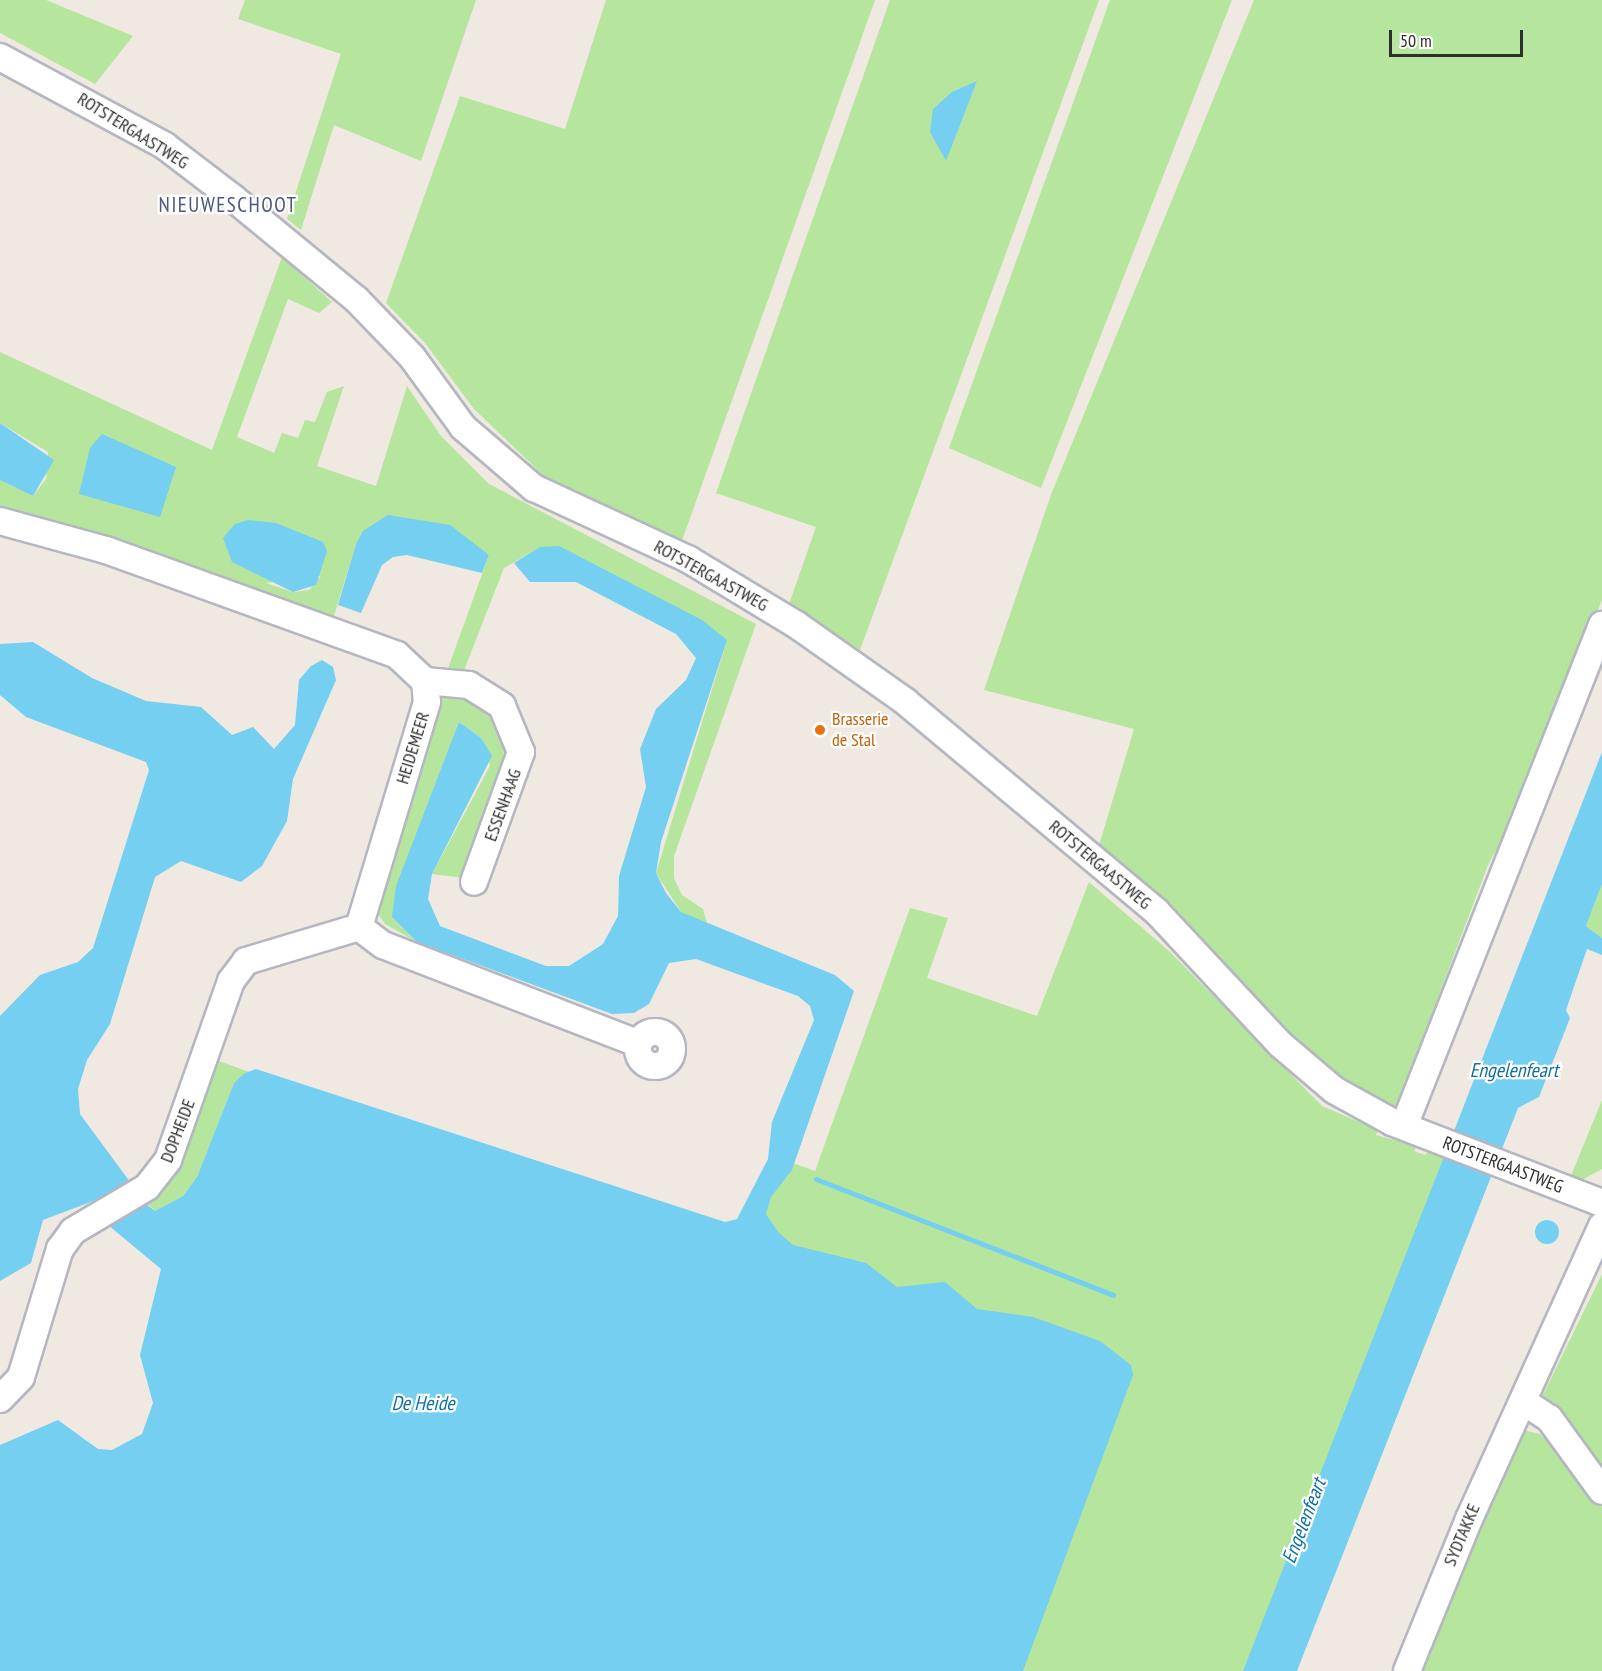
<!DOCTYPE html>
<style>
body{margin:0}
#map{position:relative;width:1602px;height:1671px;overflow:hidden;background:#efe9e1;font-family:"PT Sans Narrow",sans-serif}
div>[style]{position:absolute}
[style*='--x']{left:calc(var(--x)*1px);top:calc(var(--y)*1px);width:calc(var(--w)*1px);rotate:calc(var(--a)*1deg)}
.green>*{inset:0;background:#b6e59e}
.water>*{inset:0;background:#75cff0}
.round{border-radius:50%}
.stream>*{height:5px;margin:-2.5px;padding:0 2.5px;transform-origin:2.5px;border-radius:2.5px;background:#75cff0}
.roads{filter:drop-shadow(2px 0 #b4b7c1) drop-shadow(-2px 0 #b4b7c1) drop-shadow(0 2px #b4b7c1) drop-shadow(0 -2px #b4b7c1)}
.minor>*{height:26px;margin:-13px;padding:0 13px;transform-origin:13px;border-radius:13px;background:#fff}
.minor>.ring{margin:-13px;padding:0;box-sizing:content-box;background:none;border:26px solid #fff;border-radius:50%}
.dots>*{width:16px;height:16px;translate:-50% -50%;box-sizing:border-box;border:3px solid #fff;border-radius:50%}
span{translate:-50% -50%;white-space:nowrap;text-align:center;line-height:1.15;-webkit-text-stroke:4.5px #fff;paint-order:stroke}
.street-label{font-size:18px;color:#2e2e2e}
.food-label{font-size:18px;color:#c56008}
.left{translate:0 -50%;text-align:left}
.water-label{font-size:20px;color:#0d6fa3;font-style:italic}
.quarter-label{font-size:21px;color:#4d5680;letter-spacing:1.5px}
.scale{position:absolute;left:1389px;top:30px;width:134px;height:27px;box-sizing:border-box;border:3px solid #2e2e2e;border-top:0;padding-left:8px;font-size:18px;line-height:21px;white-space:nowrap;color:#2e2e2e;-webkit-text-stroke:4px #fff;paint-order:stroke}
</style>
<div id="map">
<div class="green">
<i style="clip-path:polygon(0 0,46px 0,133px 36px,95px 84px,0 33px)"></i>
<i style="clip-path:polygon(245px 0,476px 0,421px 161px,334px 125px,301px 230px,287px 219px,341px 54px,238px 19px)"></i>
<i style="clip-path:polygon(606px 0,875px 0,680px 546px,547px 479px,474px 409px,425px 343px,386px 303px,460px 96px,565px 129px)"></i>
<i style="clip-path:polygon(890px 0,1099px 0,860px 650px,789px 604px,816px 527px,716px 493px)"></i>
<i style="clip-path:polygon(1110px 0,1232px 0,1041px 488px,949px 448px)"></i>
<i style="clip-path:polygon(1254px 0,1602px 0,1602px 600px,1517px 812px,1488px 865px,1396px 1109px,1337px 1080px,1270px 1021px,1217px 954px,1097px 852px,1134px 729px,984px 690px,1052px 492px)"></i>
<i style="clip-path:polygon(evenodd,282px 257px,332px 302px,319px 313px,288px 299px,237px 437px,274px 453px,282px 433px,298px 438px,305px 420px,315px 422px,327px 392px,344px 386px,317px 466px,376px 486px,407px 386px,441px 436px,489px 484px,756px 624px,674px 856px,674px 878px,682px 895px,703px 909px,708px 926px,681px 912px,656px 873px,727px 640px,540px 547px,504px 568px,461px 678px,446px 674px,489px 555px,356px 544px,333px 619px,0 514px,0 480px,33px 496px,46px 479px,48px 452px,0 423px,0 352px,212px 450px,282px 257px,321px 576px,309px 590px,293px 592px,266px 583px,321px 576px)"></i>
<i style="clip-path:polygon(440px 690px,481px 707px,496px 721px,504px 742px,503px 772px,464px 878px,432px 874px,490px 766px,481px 738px,459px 722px,392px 917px,417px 942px,385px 924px,373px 907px)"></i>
<i style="clip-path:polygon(1089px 882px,1169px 951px,1322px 1106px,1378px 1130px,1376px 1135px,1417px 1146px,1414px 1151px,1425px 1155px,1429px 1151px,1444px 1157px,1247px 1671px,349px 1671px,745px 1239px,785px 1160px,815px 1171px,910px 908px,948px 918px,927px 978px,1037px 1016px)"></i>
<i style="clip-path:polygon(1602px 884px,1602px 938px,1586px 926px)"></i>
<i style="clip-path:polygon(211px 1058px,249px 1072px,234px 1083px,197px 1177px,183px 1196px,155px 1211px,146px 1202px)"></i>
<i style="clip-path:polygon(1602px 1100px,1602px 1169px,1582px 1180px,1570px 1178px)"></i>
<i style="clip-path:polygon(1602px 1274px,1602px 1477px,1542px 1397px)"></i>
<i style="clip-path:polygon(1523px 1430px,1540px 1434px,1602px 1499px,1602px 1671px,1417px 1671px,1504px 1462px)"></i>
</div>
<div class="water">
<i style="clip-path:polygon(977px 81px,946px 161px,930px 132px,933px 109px,952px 92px)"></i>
<i style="clip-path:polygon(0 423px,54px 460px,33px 496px,0 480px)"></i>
<i style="clip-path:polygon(102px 434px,176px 467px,160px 517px,79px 494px,90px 448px)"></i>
<i style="clip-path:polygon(388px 515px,450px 525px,489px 555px,482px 573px,407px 555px,393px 557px,382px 565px,361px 613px,338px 605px,356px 544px,363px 531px)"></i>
<i style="clip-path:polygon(248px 520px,276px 523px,323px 542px,327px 551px,316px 585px,293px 592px,232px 562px,223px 538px,235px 524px)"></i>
<i style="clip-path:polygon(559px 546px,702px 620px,727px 640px,661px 842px,656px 873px,666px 893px,681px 912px,835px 975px,854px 991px,792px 1170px,771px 1197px,766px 1214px,778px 1232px,793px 1245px,866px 1263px,897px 1287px,945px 1282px,977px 1309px,1033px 1317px,1100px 1341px,1131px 1365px,1133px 1375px,1023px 1671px,0 1671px,0 1445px,58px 1420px,98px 1449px,112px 1450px,142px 1434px,153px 1403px,140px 1355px,161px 1269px,108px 1225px,146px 1204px,155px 1211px,183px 1196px,197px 1177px,234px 1083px,245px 1073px,256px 1069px,725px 1222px,737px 1219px,768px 1159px,772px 1122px,814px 1020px,810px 1006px,798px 996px,696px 959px,669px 963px,649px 1004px,634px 1013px,612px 1014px,417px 942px,392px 917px,396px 886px,459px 722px,481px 738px,492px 756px,432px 874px,428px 899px,440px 926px,546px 966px,569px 966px,603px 944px,618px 916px,619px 876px,646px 787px,640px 749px,656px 709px,686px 680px,696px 658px,676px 634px,576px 582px,530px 582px,514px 563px,540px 547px)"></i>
<i style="clip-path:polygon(33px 642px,92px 678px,146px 701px,201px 707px,232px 735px,253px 727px,274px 749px,295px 725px,299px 680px,311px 666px,322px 660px,333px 667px,336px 680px,293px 779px,287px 821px,262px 866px,241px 882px,181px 861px,155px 877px,110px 1024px,87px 1060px,78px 1089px,80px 1114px,133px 1186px,43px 1220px,31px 1263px,0 1281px,0 1016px,40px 975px,78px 962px,93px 948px,149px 770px,146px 762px,26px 717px,0 695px,0 644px)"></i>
<i style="clip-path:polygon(1602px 752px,1602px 884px,1586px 926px,1602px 938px,1602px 955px,1587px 949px,1566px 1010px,1570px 1018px,1539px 1097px,1518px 1108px,1297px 1671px,1243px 1671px)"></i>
<i class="round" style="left:1535px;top:1220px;width:24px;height:24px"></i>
</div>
<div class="stream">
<i style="--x:816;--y:1179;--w:319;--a:21.3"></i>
</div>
<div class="roads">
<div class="minor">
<i style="--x:0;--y:57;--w:187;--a:28.3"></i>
<i style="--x:165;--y:146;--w:86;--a:37.4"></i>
<i style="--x:233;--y:198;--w:159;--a:39.4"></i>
<i style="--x:356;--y:299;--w:81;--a:46"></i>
<i style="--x:412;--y:357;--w:87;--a:53.9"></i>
<i style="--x:463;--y:427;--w:94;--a:40.7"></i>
<i style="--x:534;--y:488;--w:170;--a:24.8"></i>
<i style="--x:688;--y:559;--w:127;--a:31.2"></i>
<i style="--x:797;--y:625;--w:133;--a:35.2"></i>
<i style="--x:906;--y:702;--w:326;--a:39.9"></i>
<i style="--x:1156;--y:911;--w:182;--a:47"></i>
<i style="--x:1280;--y:1044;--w:71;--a:40.4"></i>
<i style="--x:1334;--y:1090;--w:66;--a:28.9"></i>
<i style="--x:1392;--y:1122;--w:225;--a:21.1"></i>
<i style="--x:0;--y:521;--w:110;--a:15.3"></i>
<i style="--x:106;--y:550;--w:309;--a:19.8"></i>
<i style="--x:397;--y:655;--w:38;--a:43"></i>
<i style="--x:425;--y:681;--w:21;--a:85"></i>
<i style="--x:427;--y:702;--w:235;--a:106.8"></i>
<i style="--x:359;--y:927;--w:30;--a:37"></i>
<i style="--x:383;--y:945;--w:274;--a:21.1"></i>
<i style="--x:425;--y:681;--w:44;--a:5.2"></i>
<i style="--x:469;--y:685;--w:39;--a:32"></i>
<i style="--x:502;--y:706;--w:50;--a:67.6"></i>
<i style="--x:521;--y:752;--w:138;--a:109.9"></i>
<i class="ring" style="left:638px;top:1032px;width:8px;height:8px"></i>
<i style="--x:1404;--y:1126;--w:539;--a:-68.44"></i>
<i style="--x:0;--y:1399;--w:30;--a:-46"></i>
<i style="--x:21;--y:1377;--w:134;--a:-73.1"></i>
<i style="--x:60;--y:1249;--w:22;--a:-54"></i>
<i style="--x:73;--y:1231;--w:86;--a:-30.7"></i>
<i style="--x:147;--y:1187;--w:34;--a:-52"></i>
<i style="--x:168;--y:1160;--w:190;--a:-70.6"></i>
<i style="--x:231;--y:981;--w:25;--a:-53"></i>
<i style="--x:246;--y:961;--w:118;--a:-16.7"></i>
<i style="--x:1524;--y:1402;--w:30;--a:33"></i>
<i style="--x:1549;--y:1418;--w:90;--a:54"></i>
<i style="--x:1407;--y:1671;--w:164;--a:-67.8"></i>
<i style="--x:1469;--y:1519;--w:322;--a:-65.6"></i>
</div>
</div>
<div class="dots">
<i style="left:820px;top:730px;background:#e8710a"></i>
</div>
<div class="street-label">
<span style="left:133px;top:131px;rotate:32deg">ROTSTERGAASTWEG</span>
<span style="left:711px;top:576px;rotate:29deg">ROTSTERGAASTWEG</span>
<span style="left:413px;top:748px;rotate:-73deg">HEIDEMEER</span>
<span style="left:503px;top:805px;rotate:-70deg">ESSENHAAG</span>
<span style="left:1100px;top:865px;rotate:40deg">ROTSTERGAASTWEG</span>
<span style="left:178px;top:1131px;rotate:-69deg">DOPHEIDE</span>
<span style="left:1503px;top:1165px;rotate:21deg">ROTSTERGAASTWEG</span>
<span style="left:1462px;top:1535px;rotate:-67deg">SYDTAKKE</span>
</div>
<div class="food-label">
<span class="left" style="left:832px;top:730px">Brasserie<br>de Stal</span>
</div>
<div class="water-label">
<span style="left:1514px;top:1070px">Engelenfeart</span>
<span style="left:423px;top:1403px">De Heide</span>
<span style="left:1304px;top:1521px;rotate:-69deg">Engelenfeart</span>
</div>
<div class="quarter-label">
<span style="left:228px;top:205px">NIEUWESCHOOT</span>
</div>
<div class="scale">50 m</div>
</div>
